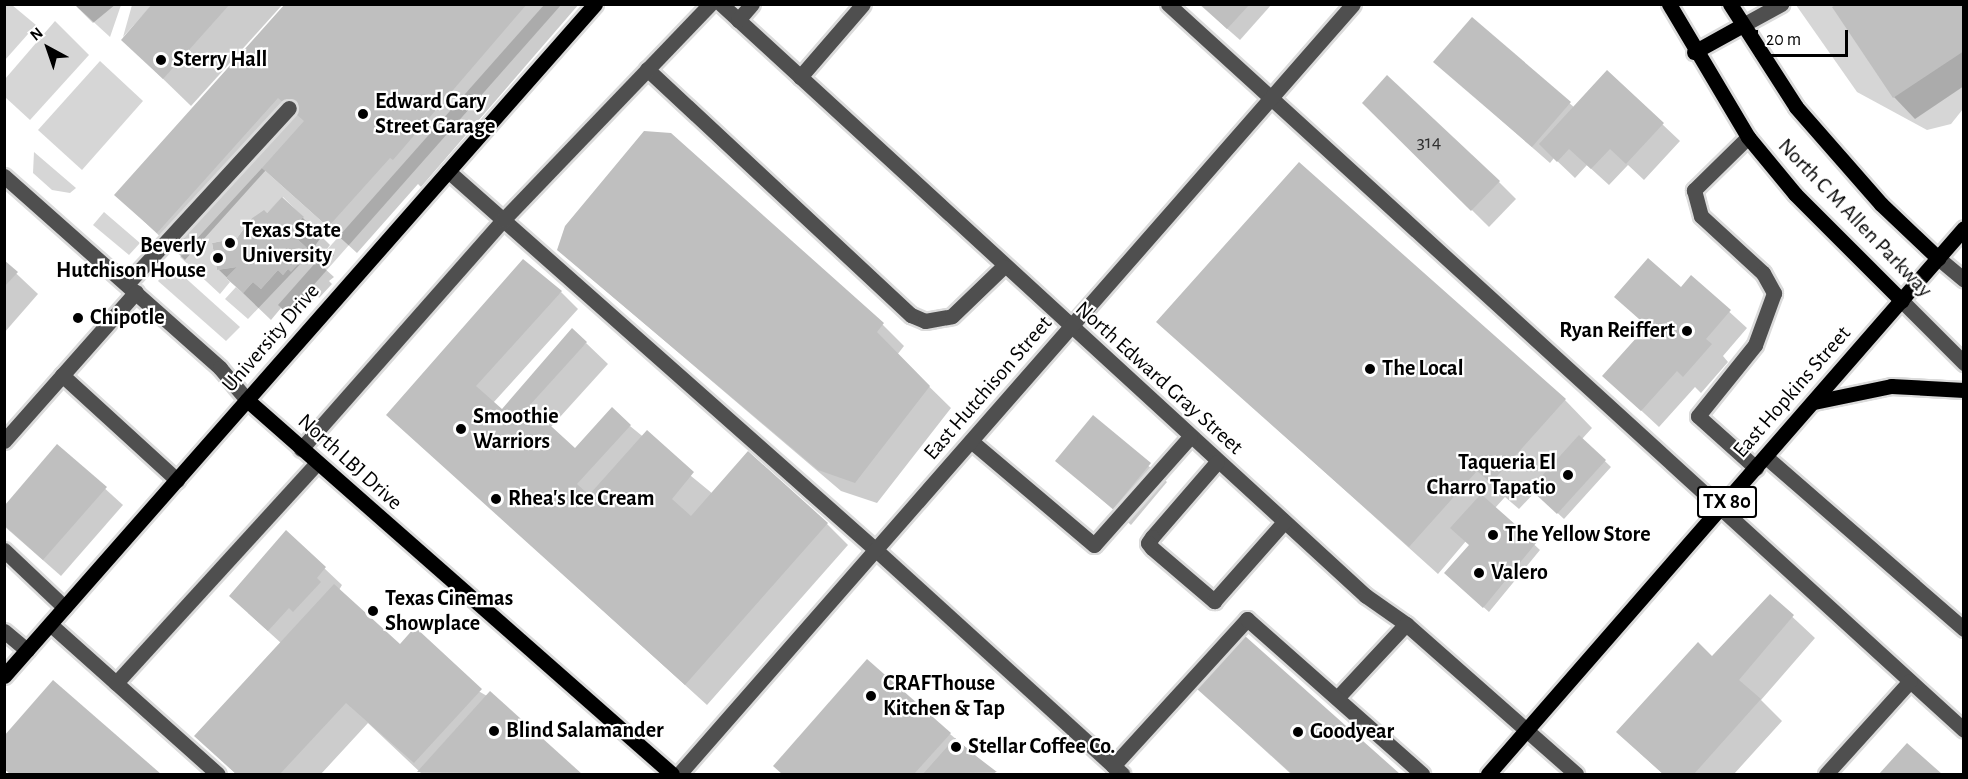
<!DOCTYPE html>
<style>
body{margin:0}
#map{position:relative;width:1968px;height:779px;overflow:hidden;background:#fff;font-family:"Alegreya Sans",sans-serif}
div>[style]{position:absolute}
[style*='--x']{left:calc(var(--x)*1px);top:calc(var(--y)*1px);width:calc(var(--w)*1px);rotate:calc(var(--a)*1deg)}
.green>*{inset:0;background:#d6d6d6}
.shadow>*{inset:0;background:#0003}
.building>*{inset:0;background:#bfbfbf}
.roads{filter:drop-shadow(2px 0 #dbdbdb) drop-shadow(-2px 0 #dbdbdb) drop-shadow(0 2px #dbdbdb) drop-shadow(0 -2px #dbdbdb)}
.minor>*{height:15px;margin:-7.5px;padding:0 7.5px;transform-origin:7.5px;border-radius:7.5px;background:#4f4f4f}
.major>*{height:15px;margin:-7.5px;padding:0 7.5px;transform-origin:7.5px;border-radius:7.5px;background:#000}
.dots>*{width:16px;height:16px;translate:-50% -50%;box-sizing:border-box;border:3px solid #fff;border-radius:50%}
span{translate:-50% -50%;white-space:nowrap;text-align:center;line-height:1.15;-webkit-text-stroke:4.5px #fff;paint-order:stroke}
.number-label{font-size:20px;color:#303030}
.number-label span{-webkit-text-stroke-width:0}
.shield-label span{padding:2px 4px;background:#fff;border:2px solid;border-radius:4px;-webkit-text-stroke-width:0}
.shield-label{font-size:21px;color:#000;font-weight:700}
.poi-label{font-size:22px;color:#000;font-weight:700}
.left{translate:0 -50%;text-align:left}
.right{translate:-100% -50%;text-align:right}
.street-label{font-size:22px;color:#000}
.frame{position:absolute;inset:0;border:6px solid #000;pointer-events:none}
.north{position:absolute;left:18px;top:18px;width:60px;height:60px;-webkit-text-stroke:4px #fff;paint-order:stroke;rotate:320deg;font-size:16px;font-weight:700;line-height:24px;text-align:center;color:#000}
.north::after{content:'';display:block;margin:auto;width:21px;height:27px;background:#000;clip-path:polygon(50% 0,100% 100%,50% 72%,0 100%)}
.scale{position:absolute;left:1755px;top:30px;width:93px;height:27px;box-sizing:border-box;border:3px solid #000;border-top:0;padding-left:8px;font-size:18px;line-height:21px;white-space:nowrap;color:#000;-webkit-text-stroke:4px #fff;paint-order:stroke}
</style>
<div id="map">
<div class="green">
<i style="clip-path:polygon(5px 4px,12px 5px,36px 25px,5px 60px)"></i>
<i style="clip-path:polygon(75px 5px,121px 5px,110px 37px)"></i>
<i style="clip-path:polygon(132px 5px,152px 5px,123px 37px)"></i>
<i style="clip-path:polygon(544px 5px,561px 5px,288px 314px,278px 305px)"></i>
<i style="clip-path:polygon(1796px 5px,1963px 5px,1963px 109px,1951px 124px,1927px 130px,1857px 92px)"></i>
<i style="clip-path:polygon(55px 21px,89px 55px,30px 120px,5px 97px,5px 79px)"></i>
<i style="clip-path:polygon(100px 61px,143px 101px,82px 170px,38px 130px)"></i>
<i style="clip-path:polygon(34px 152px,76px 188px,70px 193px,52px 190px,33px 173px)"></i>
<i style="clip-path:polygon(262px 168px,328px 227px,308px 256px,248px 319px,225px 299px,236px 287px,243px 293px,253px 282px,261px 289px,278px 270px,283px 275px,288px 269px,291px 271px,306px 255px,303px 252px,307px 248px,296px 238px,307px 227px,300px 220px,303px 217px,283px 197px,267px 213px,251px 219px,237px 238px,212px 243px,217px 270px,237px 267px,226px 278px,230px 282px,220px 294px,180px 257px)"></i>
<i style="clip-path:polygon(104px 212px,140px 243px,129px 255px,93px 225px)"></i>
<i style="clip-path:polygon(171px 265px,240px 327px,226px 341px,158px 281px)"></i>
</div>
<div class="shadow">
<i style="clip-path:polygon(74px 4px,116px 4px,93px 23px)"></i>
<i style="clip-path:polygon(154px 4px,283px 4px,191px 106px,123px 40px)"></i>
<i style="clip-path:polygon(287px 4px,579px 4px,421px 187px,418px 184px,357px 253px,266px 170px,185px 260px,116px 195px)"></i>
<i style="clip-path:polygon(1199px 4px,1272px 4px,1240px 40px)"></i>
<i style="clip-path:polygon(1964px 4px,1964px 86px,1915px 119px,1894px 97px)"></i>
<i style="clip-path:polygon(1472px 19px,1575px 108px,1607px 72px,1680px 141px,1644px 180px,1628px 165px,1609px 185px,1587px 165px,1575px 178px,1554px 158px,1550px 163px,1435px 62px)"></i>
<i style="clip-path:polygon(1364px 103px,1499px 182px,1516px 199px,1489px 227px)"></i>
<i style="clip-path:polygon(267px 215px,303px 218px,330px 245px,327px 249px,334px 255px,323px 267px,334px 277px,329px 281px,332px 284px,319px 298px,317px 295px,311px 301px,306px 297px,289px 315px,281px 308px,271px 320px,218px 269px,238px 240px)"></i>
<i style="clip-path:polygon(558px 250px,883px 325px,904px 346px,897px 355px,951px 408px,877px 503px,841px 491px)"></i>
<i style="clip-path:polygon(4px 262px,38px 294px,4px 333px)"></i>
<i style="clip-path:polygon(1691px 277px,1747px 328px,1723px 356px,1728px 362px,1701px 393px,1695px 387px,1659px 427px,1604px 376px,1648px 327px,1616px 297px,1681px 289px)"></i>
<i style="clip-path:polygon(561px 292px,578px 309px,493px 403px,502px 411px,586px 343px,608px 364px,550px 428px,575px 450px,630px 426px,713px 494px,827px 524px,848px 545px,707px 705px,388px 415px)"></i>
<i style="clip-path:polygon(1158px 322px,1565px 400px,1592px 428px,1582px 439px,1611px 467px,1564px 519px,1535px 492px,1519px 509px,1505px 497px,1495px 508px,1540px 550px,1489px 612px,1451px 578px,1471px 545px,1466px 541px,1438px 574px)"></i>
<i style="clip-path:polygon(1093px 418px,1167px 482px,1131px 525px,1057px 461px)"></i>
<i style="clip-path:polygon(58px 446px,123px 505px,61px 576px,4px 526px,4px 507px)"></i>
<i style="clip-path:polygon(286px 532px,342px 585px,339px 590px,400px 646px,487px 696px,490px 693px,579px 774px,422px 774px,368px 723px,321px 774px,236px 774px,196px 736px,281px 643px,248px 613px)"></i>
<i style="clip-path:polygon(1770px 596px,1815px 638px,1761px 700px,1782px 721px,1734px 774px,1663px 774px,1640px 753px,1712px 658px)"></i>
<i style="clip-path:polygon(1246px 638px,1397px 774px,1291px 774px,1221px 710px)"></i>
<i style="clip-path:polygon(54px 682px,159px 774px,11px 774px,4px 768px)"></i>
<i style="clip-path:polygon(950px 734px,997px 774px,783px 774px,775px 766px)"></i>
<i style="clip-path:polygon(1907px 745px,1940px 774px,1881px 774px)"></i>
</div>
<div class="building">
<i style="clip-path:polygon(152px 4px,230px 4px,163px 79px,121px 40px)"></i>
<i style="clip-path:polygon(285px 4px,527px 4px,393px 160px,390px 158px,328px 227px,262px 168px,304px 121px,278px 98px,157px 233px,114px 195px)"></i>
<i style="clip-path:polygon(1200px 4px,1250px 4px,1227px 29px)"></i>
<i style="clip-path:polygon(1837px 4px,1964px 4px,1964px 51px,1893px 98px,1832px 7px)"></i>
<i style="clip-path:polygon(1472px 17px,1571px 102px,1532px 147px,1433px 62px)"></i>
<i style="clip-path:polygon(1607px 70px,1664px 123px,1626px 164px,1610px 149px,1591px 169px,1569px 149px,1557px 162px,1539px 144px)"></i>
<i style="clip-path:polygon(1387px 75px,1500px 181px,1471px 211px,1362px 103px)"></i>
<i style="clip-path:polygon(644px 131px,671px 133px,884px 323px,877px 332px,930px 386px,855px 483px,818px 470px,557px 250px,565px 226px)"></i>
<i style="clip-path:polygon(1299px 162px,1566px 399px,1491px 483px,1477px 471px,1409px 547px,1156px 322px)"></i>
<i style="clip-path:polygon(282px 197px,304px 217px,300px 220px,307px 227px,296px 238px,307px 248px,303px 252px,306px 255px,291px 272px,288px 269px,283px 275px,278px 270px,261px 289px,253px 282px,243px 293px,226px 278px,237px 267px,217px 270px,212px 243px,237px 238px,251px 219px,264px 210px,267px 213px)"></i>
<i style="clip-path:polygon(1648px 258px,1681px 287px,1691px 275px,1731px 310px,1706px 339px,1712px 344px,1683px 377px,1677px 371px,1641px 411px,1602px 376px,1647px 326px,1614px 297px)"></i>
<i style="clip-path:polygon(523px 259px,562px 291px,476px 386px,502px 409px,572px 328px,587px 342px,529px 406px,575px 448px,612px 407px,631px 425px,577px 484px,589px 495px,647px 430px,694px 472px,672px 499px,691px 516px,748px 451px,828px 523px,685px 685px,386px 415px)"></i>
<i style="clip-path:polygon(4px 260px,18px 272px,4px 287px)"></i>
<i style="clip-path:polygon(1093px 415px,1151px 463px,1113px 509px,1055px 461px)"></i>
<i style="clip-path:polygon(1579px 435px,1606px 460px,1557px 514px,1530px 489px)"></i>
<i style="clip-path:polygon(57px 444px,107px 487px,43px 560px,5px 526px,5px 505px)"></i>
<i style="clip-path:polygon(1481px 494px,1536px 543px,1483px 608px,1444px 573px,1469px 545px,1450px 528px)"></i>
<i style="clip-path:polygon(286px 530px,326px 567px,317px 578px,321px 582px,293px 612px,289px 608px,268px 631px,229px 596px)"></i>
<i style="clip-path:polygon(334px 584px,400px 644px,415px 627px,482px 689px,414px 763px,346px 703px,280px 774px,236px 774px,194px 736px)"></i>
<i style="clip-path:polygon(1770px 594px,1794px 615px,1739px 680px,1761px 699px,1694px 774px,1663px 774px,1616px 732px,1698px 642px,1712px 656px)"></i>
<i style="clip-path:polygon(1245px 636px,1400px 774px,1292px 774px,1197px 689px)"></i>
<i style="clip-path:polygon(867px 659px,951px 733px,914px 774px,782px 774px,773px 766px)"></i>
<i style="clip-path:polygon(53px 680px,161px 774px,10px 774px,4px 769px,4px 736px)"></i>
<i style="clip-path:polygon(490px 691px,582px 774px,417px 772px)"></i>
<i style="clip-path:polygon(955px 738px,976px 756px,997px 772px,923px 774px)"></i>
<i style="clip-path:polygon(1907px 743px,1942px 774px,1879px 774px)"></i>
</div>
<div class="roads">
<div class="minor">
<i style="--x:721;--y:4;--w:875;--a:42.55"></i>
<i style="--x:1366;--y:596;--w:49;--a:35"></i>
<i style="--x:1406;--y:624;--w:227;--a:41.4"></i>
<i style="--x:1168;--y:4;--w:1077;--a:42.37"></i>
<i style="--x:738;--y:20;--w:21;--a:-49"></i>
<i style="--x:1741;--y:26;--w:46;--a:-28.8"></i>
<i style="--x:647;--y:69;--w:361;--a:43"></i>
<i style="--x:911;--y:315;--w:15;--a:23"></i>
<i style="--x:925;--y:321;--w:27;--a:-10"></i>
<i style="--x:952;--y:316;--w:71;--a:-43.9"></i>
<i style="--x:800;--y:77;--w:96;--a:-49.2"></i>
<i style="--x:1748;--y:137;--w:76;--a:135.5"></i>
<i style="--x:1694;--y:190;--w:27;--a:75"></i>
<i style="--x:1701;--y:216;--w:84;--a:42.6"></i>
<i style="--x:1763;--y:273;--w:23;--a:61"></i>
<i style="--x:1774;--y:293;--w:55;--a:110.1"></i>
<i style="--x:1755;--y:345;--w:91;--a:128.8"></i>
<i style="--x:1698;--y:416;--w:78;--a:41.9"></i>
<i style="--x:448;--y:171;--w:572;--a:41.53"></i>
<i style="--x:876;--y:550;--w:333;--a:42.3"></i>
<i style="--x:4;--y:176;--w:289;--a:41.6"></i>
<i style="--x:220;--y:368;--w:42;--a:49.8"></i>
<i style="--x:1938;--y:258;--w:34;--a:40"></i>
<i style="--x:127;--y:284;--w:239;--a:-47.4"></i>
<i style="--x:1902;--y:301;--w:88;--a:45"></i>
<i style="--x:62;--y:375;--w:156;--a:42.4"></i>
<i style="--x:4;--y:441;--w:199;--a:-48.5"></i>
<i style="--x:971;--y:441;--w:161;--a:40.2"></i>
<i style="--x:1094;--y:545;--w:144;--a:-48.4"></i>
<i style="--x:301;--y:449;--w:305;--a:-48.6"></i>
<i style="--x:503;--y:220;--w:299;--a:-46.2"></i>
<i style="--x:1766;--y:457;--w:262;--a:41"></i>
<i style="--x:1217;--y:462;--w:99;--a:130.9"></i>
<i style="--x:1152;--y:537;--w:7;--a:124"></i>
<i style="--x:1148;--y:543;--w:6;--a:51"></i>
<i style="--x:1152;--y:548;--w:82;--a:40.5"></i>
<i style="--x:1214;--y:601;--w:106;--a:-48.5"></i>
<i style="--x:4;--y:550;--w:83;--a:43.5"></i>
<i style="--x:50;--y:624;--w:225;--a:41.8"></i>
<i style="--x:4;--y:631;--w:30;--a:40"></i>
<i style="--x:116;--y:683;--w:298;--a:-47.6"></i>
<i style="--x:1337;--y:698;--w:101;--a:-47"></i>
<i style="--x:1113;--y:766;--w:199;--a:-47.6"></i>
<i style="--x:1247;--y:619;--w:234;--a:41.5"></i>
<i style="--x:679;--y:774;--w:1023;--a:-48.8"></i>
<i style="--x:1826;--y:774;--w:125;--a:-47.9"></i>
</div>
<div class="major">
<i style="--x:1669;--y:4;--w:155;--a:59.3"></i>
<i style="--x:1748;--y:137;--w:74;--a:50.5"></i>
<i style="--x:1795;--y:194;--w:151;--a:45"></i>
<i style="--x:1730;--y:4;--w:122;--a:57.3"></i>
<i style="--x:1796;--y:107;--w:129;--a:48.8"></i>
<i style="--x:1881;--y:204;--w:79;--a:43.5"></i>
<i style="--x:1694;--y:52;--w:54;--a:-29"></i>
<i style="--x:247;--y:400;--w:566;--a:41.35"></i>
<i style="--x:1814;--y:402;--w:79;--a:-11.7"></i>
<i style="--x:1891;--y:386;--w:73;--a:3.1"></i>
<i style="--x:4;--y:676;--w:895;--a:-48.67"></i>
<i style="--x:1488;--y:774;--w:724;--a:-48.92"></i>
</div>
</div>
<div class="dots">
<i style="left:161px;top:60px;background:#000"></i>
<i style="left:363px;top:114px;background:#000"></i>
<i style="left:230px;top:243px;background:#000"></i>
<i style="left:218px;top:258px;background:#000"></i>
<i style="left:78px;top:318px;background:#000"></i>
<i style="left:1687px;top:331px;background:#000"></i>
<i style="left:1370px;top:369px;background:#000"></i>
<i style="left:461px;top:429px;background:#000"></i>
<i style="left:1568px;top:475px;background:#000"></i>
<i style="left:496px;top:499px;background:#000"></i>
<i style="left:1493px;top:535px;background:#000"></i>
<i style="left:1479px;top:573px;background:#000"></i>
<i style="left:373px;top:611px;background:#000"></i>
<i style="left:871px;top:696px;background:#000"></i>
<i style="left:494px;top:731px;background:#000"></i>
<i style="left:1298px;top:732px;background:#000"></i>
<i style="left:956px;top:747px;background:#000"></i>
</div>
<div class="number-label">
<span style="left:1429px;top:142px">314</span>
</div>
<div class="shield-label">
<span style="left:1727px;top:502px">TX 80</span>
</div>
<div class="poi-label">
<span class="left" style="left:173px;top:60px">Sterry Hall</span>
<span class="left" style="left:375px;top:114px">Edward Gary<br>Street Garage</span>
<span class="left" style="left:242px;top:243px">Texas State<br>University</span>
<span class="right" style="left:206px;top:258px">Beverly<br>Hutchison House</span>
<span class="left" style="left:90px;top:318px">Chipotle</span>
<span class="right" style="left:1675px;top:331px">Ryan Reiffert</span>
<span class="left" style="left:1382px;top:369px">The Local</span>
<span class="left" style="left:473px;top:429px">Smoothie<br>Warriors</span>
<span class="right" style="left:1556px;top:475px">Taqueria El<br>Charro Tapatio</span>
<span class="left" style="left:508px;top:499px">Rhea's Ice Cream</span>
<span class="left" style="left:1505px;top:535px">The Yellow Store</span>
<span class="left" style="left:1491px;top:573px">Valero</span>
<span class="left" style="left:385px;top:611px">Texas Cinemas<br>Showplace</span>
<span class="left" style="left:883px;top:696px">CRAFThouse<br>Kitchen &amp; Tap</span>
<span class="left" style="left:506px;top:731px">Blind Salamander</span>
<span class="left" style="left:1310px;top:732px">Goodyear</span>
<span class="left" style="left:968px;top:747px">Stellar Coffee Co.</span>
</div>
<div class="street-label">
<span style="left:1855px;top:218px;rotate:46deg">North C M Allen Parkway</span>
<span style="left:271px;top:338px;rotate:-49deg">University Drive</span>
<span style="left:1159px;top:378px;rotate:42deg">North Edward Gray Street</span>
<span style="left:988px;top:388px;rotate:-49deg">East Hutchison Street</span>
<span style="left:1792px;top:392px;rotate:-49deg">East Hopkins Street</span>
<span style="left:350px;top:462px;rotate:42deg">North LBJ Drive</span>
</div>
<div class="frame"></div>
<div class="north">N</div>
<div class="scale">20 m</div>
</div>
